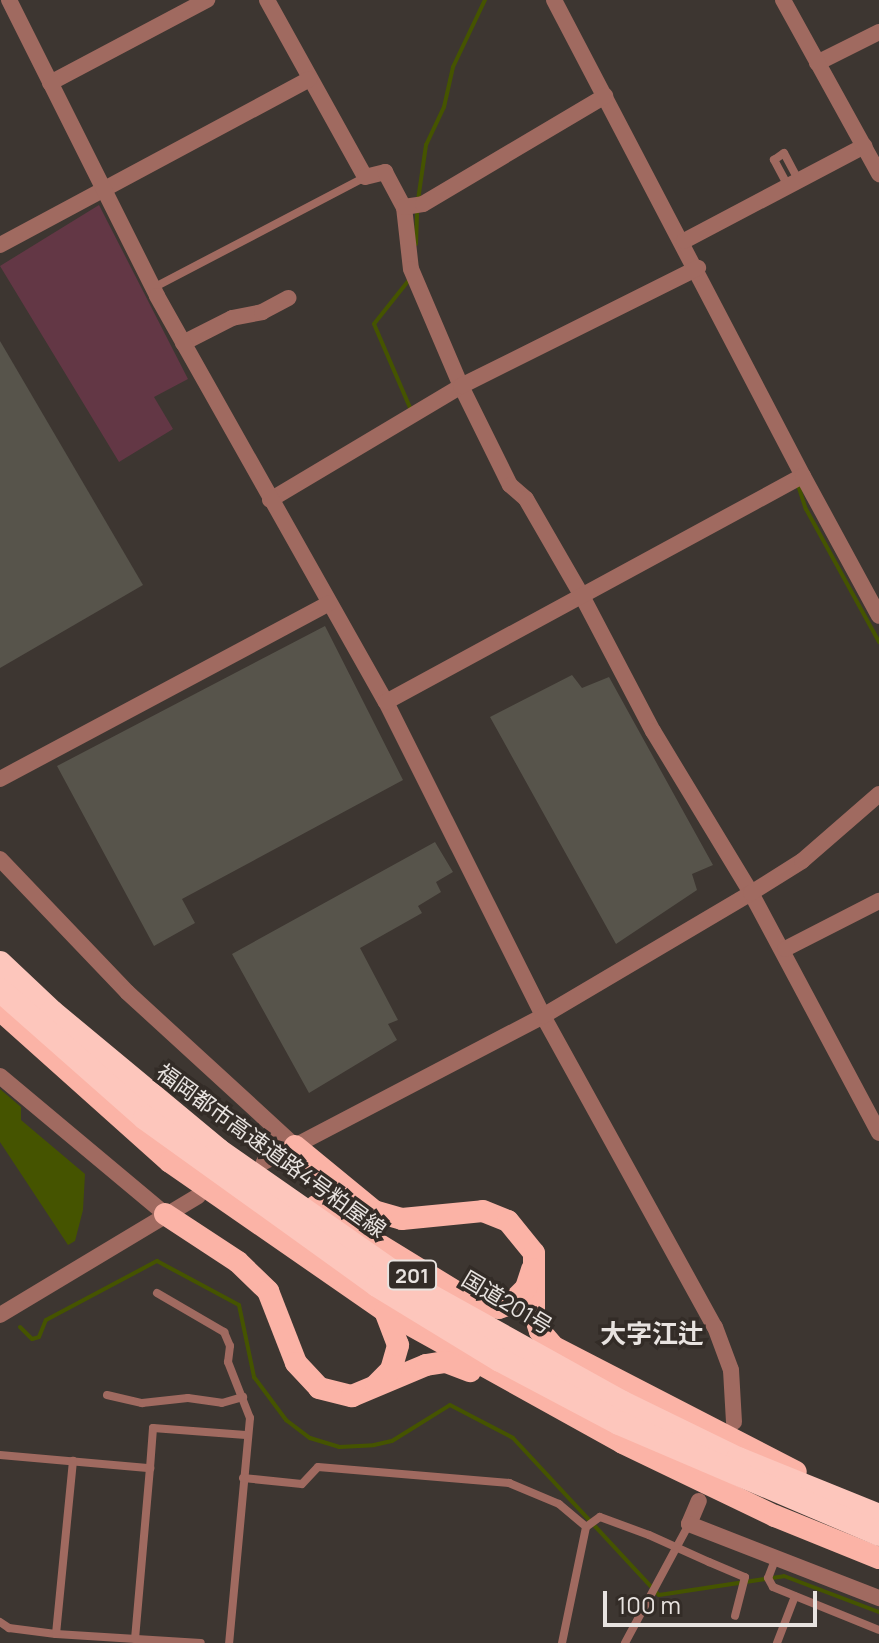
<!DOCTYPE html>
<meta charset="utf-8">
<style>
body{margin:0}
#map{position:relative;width:879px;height:1643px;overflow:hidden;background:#3d3631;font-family:Manrope,"Noto Sans JP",sans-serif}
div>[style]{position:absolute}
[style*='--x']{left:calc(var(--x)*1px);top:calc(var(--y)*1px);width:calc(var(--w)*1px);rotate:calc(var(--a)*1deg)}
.green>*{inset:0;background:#633745}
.water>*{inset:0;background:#455400}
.stream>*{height:4px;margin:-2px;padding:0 2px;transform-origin:2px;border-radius:2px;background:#455400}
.building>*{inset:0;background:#57544b}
.service>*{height:8px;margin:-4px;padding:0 4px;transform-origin:4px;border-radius:4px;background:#a06a60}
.minor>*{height:16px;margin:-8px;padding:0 8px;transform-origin:8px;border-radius:8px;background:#a06a60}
.tertiary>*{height:16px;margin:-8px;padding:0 8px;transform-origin:8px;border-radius:8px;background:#a06a60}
.trunk>*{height:22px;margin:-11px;padding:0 11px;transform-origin:11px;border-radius:11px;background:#fbb3a6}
.service-bridge>*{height:8px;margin:-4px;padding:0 4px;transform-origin:4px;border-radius:4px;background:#a06a60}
.motorway-bridge>*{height:24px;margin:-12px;padding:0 12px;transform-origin:12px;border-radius:12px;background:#fdc6bc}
span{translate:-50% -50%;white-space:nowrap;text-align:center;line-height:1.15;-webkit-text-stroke:7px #332c27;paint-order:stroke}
.shield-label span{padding:2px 6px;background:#332c27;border:2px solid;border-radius:6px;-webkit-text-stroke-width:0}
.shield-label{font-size:20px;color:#e8e3e0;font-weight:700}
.street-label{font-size:22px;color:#e8e3e0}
.quarter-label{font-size:26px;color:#e8e3e0;font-weight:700}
.scale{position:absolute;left:603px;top:1591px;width:214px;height:36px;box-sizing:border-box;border:4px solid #e8e3e0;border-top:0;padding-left:10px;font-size:24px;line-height:28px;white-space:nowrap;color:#e8e3e0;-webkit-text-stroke:6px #332c27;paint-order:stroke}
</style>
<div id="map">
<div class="green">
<i style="clip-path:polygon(99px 205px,188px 379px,154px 397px,173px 429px,119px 462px,0 266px)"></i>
</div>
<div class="water">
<i style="clip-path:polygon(0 1089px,21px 1107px,21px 1120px,85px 1174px,83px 1210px,75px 1241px,68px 1245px,0 1142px)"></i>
</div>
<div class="stream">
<i style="--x:418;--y:200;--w:56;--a:-81.7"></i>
<i style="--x:426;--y:145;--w:42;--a:-64.7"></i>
<i style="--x:444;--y:107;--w:41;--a:-77.3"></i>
<i style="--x:453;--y:67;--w:74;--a:-64.5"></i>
<i style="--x:416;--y:244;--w:35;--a:-88"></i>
<i style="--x:409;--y:280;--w:56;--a:128.5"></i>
<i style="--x:374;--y:324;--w:94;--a:66.7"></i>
<i style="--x:798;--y:485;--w:25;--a:72"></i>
<i style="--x:806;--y:509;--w:152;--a:61.2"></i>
<i style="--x:20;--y:1327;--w:17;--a:45"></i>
<i style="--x:32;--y:1339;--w:7;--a:-16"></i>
<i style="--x:39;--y:1337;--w:18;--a:-68"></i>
<i style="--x:46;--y:1320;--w:126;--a:-28"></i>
<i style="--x:157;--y:1261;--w:93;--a:28.2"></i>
<i style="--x:239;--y:1305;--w:74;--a:78.2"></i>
<i style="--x:254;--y:1377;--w:54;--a:53.3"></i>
<i style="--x:286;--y:1420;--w:30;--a:37"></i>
<i style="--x:310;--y:1438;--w:30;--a:17"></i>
<i style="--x:339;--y:1447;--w:35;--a:-3"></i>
<i style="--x:374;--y:1445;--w:18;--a:-13"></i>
<i style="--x:392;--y:1441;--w:68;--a:-31.8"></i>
<i style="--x:450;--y:1405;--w:71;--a:27.6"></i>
<i style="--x:513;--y:1438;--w:214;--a:47.1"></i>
<i style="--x:659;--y:1595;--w:126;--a:-8.6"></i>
<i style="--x:784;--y:1576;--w:102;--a:20.8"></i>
</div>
<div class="building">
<i style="clip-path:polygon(0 341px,143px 585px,0 668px)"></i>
<i style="clip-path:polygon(325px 626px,403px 780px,182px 899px,195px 923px,154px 946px,57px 766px)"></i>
<i style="clip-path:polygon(572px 675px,582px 688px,609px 677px,713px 865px,692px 874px,697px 890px,616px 944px,490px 717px)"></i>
<i style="clip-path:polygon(435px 842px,453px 872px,436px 882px,441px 892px,418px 906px,422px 913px,360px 948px,398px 1020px,388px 1024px,397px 1040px,309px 1093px,232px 954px)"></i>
</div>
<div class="service">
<i style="--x:788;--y:186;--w:30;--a:-118"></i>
<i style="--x:774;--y:160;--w:12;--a:-35"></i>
<i style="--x:784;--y:153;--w:32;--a:62"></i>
<i style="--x:153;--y:288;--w:239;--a:-27.6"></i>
<i style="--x:157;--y:1293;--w:78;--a:30.2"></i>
<i style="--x:224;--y:1332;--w:15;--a:67"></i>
<i style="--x:230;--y:1346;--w:16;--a:97"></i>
<i style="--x:228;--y:1362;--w:60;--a:68.6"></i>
<i style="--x:250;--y:1418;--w:226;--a:95.3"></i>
<i style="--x:107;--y:1395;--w:36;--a:13"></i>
<i style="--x:142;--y:1403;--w:46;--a:-6.2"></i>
<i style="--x:188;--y:1398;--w:34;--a:8"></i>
<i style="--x:222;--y:1403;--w:22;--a:-16"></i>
<i style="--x:0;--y:1455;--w:151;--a:5"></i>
<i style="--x:150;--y:1468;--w:40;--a:-85.7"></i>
<i style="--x:153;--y:1428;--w:93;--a:4.3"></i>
<i style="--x:243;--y:1478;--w:59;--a:5.8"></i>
<i style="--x:302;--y:1484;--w:23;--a:-47"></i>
<i style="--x:318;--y:1467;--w:192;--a:4.8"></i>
<i style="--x:509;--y:1483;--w:54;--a:22.8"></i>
<i style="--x:559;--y:1504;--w:35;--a:40"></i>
<i style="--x:775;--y:1560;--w:19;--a:111"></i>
<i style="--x:768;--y:1578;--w:10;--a:61"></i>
<i style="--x:773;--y:1587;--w:114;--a:22.1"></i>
<i style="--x:709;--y:1562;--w:39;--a:23"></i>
<i style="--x:745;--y:1577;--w:40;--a:104.4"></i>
<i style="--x:0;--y:1622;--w:11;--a:34"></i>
<i style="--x:9;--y:1628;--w:47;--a:7.3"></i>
<i style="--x:56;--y:1634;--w:145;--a:3.6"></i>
<i style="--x:56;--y:1634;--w:174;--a:-84.4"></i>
<i style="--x:135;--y:1639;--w:172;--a:-85"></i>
<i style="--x:562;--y:1643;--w:118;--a:-78.3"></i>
<i style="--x:586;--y:1527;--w:17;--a:-36"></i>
<i style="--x:600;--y:1517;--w:52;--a:20.2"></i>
<i style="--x:625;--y:1643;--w:135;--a:-61.7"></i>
<i style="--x:777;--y:1643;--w:50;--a:-69"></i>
</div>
<div class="minor">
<i style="--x:267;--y:0;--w:202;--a:61"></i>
<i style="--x:365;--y:177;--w:21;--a:-14"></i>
<i style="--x:385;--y:172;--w:40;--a:62"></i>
<i style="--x:404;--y:207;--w:62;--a:83.6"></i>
<i style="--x:411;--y:269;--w:127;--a:66.9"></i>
<i style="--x:461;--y:386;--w:110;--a:63.7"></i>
<i style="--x:510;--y:485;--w:21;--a:41"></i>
<i style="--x:526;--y:499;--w:112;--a:60"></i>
<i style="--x:554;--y:0;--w:537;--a:62.39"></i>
<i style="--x:817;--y:63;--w:69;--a:-26.6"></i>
<i style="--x:50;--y:83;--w:178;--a:-27.9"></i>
<i style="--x:404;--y:207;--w:19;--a:-9"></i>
<i style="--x:423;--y:204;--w:212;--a:-30.7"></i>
<i style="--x:684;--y:241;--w:204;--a:-27.8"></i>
<i style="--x:0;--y:245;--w:351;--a:-28.2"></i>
<i style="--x:183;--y:343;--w:55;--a:-27"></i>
<i style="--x:232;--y:318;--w:31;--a:-11"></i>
<i style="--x:262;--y:312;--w:30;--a:-28"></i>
<i style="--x:270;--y:500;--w:222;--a:-30.8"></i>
<i style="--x:461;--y:386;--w:265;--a:-26.5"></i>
<i style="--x:751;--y:893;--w:272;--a:61.9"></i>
<i style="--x:785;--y:949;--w:106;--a:-27.1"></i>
<i style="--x:543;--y:1016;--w:355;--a:61.1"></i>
<i style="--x:715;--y:1327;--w:46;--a:69.6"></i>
<i style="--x:731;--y:1370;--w:52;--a:86.7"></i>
<i style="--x:0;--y:1076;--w:215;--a:39.9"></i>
<i style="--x:689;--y:1524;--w:25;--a:-67"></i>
</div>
<div class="tertiary">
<i style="--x:9;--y:0;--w:331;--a:63.4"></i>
<i style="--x:157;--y:296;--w:466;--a:60.6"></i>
<i style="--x:386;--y:702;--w:351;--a:63.4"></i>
<i style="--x:783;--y:0;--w:199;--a:61.1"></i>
<i style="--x:582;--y:596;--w:153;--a:62.3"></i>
<i style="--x:653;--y:731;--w:189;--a:58.8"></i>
<i style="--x:386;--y:702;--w:474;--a:-28.5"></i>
<i style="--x:803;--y:476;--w:159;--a:61.5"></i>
<i style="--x:0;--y:779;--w:373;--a:-28.1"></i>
<i style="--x:0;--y:859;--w:184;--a:46.3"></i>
<i style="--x:127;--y:992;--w:228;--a:42.5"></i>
<i style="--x:264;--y:1162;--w:315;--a:-27.6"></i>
<i style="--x:543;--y:1016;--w:242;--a:-30.6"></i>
<i style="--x:751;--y:893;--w:60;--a:-32.1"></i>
<i style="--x:802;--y:861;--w:102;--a:-41"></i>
<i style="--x:0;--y:1315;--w:231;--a:-31"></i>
<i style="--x:689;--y:1524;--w:204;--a:21.3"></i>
</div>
<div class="trunk">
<i style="--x:0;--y:1010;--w:228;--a:41.8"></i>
<i style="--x:170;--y:1162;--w:262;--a:34.7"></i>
<i style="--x:385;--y:1311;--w:272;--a:29"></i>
<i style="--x:623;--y:1443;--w:169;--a:25.7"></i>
<i style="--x:775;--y:1516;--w:112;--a:22"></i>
<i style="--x:295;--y:1146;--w:102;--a:39.4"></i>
<i style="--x:374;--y:1211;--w:29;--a:16"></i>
<i style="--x:402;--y:1219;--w:81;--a:-5.6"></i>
<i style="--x:483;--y:1211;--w:27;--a:22"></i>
<i style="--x:508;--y:1221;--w:41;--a:50.9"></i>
<i style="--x:534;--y:1253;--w:60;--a:90"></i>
<i style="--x:534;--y:1313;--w:19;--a:72"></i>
<i style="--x:540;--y:1331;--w:21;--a:49"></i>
<i style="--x:554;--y:1347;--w:272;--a:27.3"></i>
<i style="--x:316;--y:1206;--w:185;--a:31.5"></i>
<i style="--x:474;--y:1303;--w:25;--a:11"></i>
<i style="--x:499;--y:1308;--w:12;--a:-20"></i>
<i style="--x:510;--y:1304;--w:23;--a:-45"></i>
<i style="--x:526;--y:1288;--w:20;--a:-72"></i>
<i style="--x:165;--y:1214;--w:87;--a:33.3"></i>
<i style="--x:238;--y:1262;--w:42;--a:44"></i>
<i style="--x:268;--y:1291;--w:77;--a:68.7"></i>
<i style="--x:296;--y:1363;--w:34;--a:47"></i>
<i style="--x:319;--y:1388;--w:34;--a:14"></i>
<i style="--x:352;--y:1396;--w:80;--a:-22.7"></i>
<i style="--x:426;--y:1365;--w:20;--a:-9"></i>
<i style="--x:446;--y:1362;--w:26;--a:21"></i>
<i style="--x:376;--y:1385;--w:21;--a:-45"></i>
<i style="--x:391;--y:1370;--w:26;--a:-74"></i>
<i style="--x:398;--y:1345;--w:36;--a:-111"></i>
</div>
<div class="service-bridge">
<i style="--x:649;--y:1535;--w:66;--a:24.2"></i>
</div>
<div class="motorway-bridge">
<i style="--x:0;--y:963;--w:71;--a:43.3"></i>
<i style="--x:52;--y:1012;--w:216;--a:39.7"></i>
<i style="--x:218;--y:1150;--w:241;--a:34.9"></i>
<i style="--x:416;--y:1288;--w:235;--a:29.1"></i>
<i style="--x:621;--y:1402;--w:130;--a:26"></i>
<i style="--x:738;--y:1459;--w:152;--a:22"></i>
<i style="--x:0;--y:990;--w:193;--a:41.4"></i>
<i style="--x:145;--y:1118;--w:286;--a:35.7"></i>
<i style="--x:377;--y:1285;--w:144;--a:31.4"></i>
<i style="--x:500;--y:1360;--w:135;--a:27.9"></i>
<i style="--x:619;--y:1423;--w:283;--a:23.1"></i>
</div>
<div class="shield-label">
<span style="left:412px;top:1275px">201</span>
</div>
<div class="street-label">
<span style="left:271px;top:1151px;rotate:36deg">福岡都市高速道路4号粕屋線</span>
<span style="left:507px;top:1303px;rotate:31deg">国道201号</span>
</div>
<div class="quarter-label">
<span style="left:652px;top:1334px">大字江辻</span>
</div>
<div class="scale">100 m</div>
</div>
